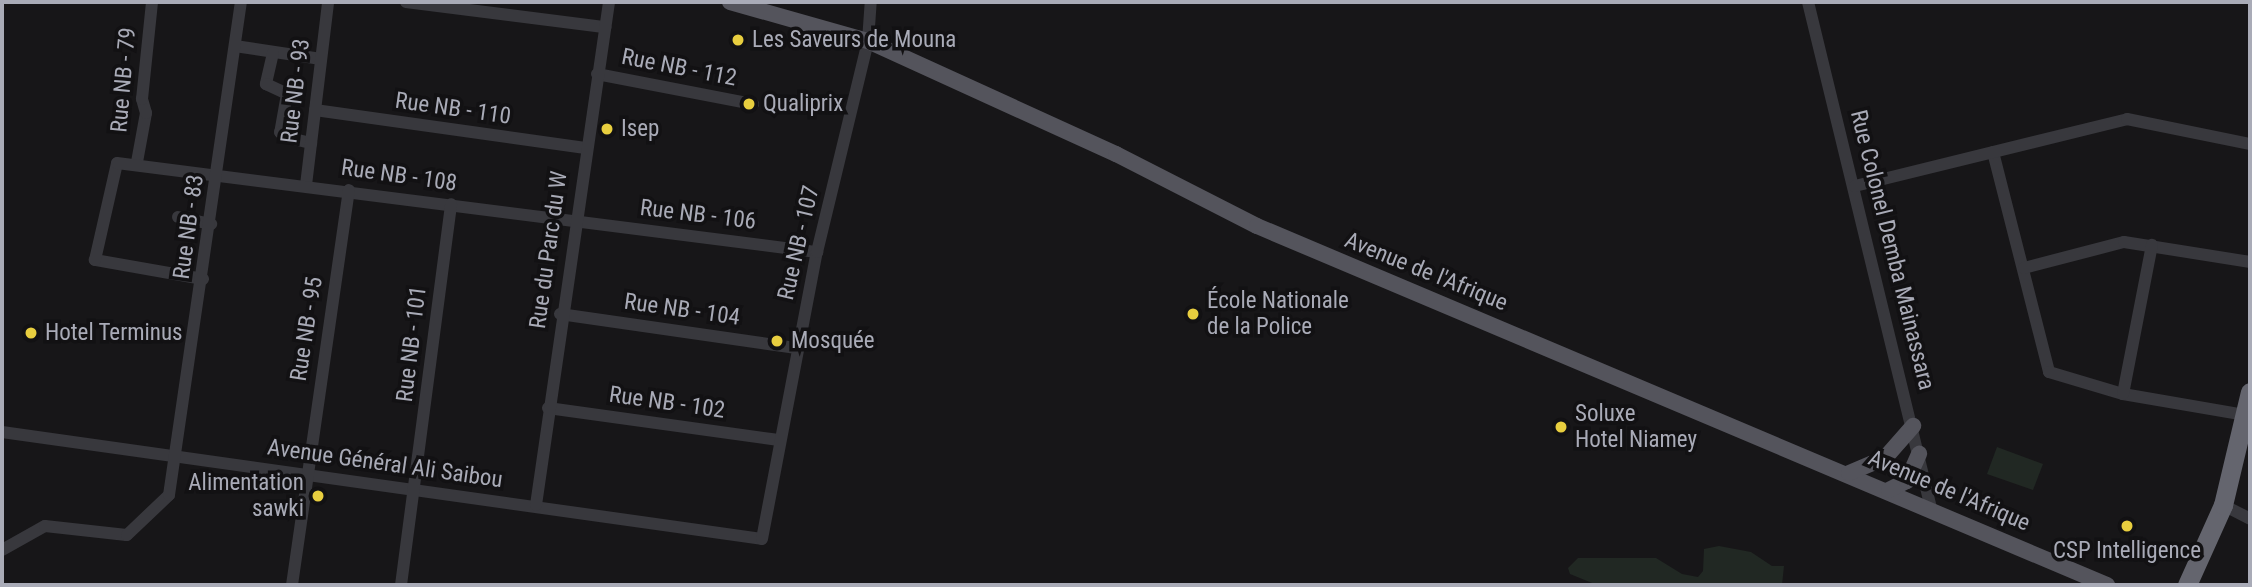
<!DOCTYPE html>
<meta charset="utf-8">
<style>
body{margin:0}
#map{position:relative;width:2252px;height:587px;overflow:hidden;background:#171618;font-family:"Roboto Condensed",sans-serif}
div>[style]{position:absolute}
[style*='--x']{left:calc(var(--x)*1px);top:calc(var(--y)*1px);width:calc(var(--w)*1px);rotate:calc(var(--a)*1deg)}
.green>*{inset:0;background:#212823}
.minor>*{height:12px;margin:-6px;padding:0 6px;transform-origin:6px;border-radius:6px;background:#38383d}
.major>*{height:16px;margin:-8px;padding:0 8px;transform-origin:8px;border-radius:8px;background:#54545c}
.highway>*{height:19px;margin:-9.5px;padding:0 9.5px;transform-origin:9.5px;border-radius:9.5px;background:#64656e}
.dots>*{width:19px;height:19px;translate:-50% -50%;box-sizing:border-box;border:4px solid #121113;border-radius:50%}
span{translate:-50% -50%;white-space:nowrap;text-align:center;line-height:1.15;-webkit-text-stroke:7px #121113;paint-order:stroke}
.poi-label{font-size:23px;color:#a9abb7}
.left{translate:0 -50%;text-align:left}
.right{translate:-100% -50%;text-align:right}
.street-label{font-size:23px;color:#a9abb7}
.frame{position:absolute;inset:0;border:4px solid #a9abb7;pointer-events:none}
</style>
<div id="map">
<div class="green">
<i style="clip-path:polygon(1997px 447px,2043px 464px,2033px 490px,1987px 474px)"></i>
<i style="clip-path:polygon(1719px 546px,1751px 552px,1772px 566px,1784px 566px,1782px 585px,1597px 585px,1570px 574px,1568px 568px,1578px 558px,1656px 558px,1682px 574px,1698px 577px,1703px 571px,1704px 549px)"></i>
</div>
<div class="minor">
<i style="--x:406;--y:2;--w:201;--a:7.2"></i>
<i style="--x:1808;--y:2;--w:521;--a:76.34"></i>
<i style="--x:235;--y:46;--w:87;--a:8.6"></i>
<i style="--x:273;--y:53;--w:32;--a:103"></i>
<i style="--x:266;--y:84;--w:23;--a:25"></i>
<i style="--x:287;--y:94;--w:39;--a:100"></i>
<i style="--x:280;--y:132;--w:7;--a:45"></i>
<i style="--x:285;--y:137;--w:27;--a:13"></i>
<i style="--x:597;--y:74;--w:159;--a:10.9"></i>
<i style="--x:315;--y:110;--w:273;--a:8"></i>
<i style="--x:1993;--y:152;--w:227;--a:75.7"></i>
<i style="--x:2049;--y:372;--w:77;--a:16.6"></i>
<i style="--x:2123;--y:394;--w:129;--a:9.8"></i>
<i style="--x:137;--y:162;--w:50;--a:-79.6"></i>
<i style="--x:146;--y:113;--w:15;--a:-106"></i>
<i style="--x:142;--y:99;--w:98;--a:-84.1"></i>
<i style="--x:306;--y:185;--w:184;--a:-83.1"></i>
<i style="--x:1855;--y:186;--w:280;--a:-13.8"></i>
<i style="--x:2127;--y:119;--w:126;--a:11.5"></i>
<i style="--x:178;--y:217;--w:34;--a:12"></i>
<i style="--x:2024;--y:268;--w:103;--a:-14.6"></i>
<i style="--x:2124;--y:242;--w:128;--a:9"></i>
<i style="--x:203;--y:279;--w:110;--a:-170"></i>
<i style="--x:95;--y:260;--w:99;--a:-77.2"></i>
<i style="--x:117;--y:163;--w:706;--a:7.25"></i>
<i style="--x:560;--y:314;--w:239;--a:8.2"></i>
<i style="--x:2123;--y:394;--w:152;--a:-79"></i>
<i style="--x:548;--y:408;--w:233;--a:7.9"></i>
<i style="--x:2;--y:432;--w:767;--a:8.01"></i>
<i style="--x:762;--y:539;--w:292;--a:-79.2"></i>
<i style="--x:817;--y:252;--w:217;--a:-76.4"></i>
<i style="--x:868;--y:41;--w:39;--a:-86"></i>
<i style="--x:536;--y:505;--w:508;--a:-81.74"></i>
<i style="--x:2223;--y:505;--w:30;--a:27"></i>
<i style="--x:2;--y:550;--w:49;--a:-29.2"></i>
<i style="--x:45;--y:526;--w:82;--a:6.3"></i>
<i style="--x:127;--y:535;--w:58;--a:-43.6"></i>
<i style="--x:169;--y:495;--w:498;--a:-81.7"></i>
<i style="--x:292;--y:585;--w:399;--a:-81.8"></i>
<i style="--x:401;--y:585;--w:384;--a:-82.5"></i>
</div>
<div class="major">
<i style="--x:730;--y:2;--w:143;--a:15.8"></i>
<i style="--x:868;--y:41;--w:273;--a:24.5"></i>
<i style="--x:1116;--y:154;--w:158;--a:27.1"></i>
<i style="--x:1257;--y:226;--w:923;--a:22.9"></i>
<i style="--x:1849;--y:473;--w:39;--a:-23"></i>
<i style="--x:1885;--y:458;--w:43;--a:-48.8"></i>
<i style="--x:1889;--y:490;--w:20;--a:-27"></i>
<i style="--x:1907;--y:481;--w:30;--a:-66"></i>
</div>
<div class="highway">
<i style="--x:2187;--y:585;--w:88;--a:-65.8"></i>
<i style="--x:2223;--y:505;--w:116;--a:-76.6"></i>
</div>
<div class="dots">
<i style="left:738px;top:40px;background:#e8ce3f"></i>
<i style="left:749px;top:104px;background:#e8ce3f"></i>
<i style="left:607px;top:129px;background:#e8ce3f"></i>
<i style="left:1193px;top:314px;background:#e8ce3f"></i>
<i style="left:31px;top:333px;background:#e8ce3f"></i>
<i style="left:777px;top:341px;background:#e8ce3f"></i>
<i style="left:1561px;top:427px;background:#e8ce3f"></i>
<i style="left:318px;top:496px;background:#e8ce3f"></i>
<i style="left:2127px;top:526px;background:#e8ce3f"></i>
</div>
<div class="poi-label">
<span class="left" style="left:752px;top:40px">Les Saveurs de Mouna</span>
<span class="left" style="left:763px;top:104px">Qualiprix</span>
<span class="left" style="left:621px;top:129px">Isep</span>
<span class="left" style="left:1207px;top:314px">École Nationale<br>de la Police</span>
<span class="left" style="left:45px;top:333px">Hotel Terminus</span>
<span class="left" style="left:791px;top:341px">Mosquée</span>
<span class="left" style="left:1575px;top:427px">Soluxe<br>Hotel Niamey</span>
<span class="right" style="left:304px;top:496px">Alimentation<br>sawki</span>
<span style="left:2127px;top:551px">CSP Intelligence</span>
</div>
<div class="street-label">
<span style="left:679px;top:68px;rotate:11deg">Rue NB - 112</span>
<span style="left:124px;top:80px;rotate:-85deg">Rue NB - 79</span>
<span style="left:296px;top:91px;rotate:-83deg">Rue NB - 93</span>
<span style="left:453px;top:109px;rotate:8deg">Rue NB - 110</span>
<span style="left:399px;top:176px;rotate:8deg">Rue NB - 108</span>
<span style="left:698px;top:215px;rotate:7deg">Rue NB - 106</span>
<span style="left:189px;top:227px;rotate:-82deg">Rue NB - 83</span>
<span style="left:799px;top:243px;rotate:-77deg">Rue NB - 107</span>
<span style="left:549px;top:250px;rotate:-82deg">Rue du Parc du W</span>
<span style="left:1892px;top:250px;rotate:76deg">Rue Colonel Demba Mainassara</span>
<span style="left:1426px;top:272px;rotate:22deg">Avenue de l'Afrique</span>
<span style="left:682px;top:310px;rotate:8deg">Rue NB - 104</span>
<span style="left:307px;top:329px;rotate:-81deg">Rue NB - 95</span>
<span style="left:412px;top:344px;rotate:-83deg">Rue NB - 101</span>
<span style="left:667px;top:403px;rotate:8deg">Rue NB - 102</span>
<span style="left:385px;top:464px;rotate:8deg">Avenue Général Ali Saibou</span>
<span style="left:1949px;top:491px;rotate:23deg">Avenue de l'Afrique</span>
</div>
<div class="frame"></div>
</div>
